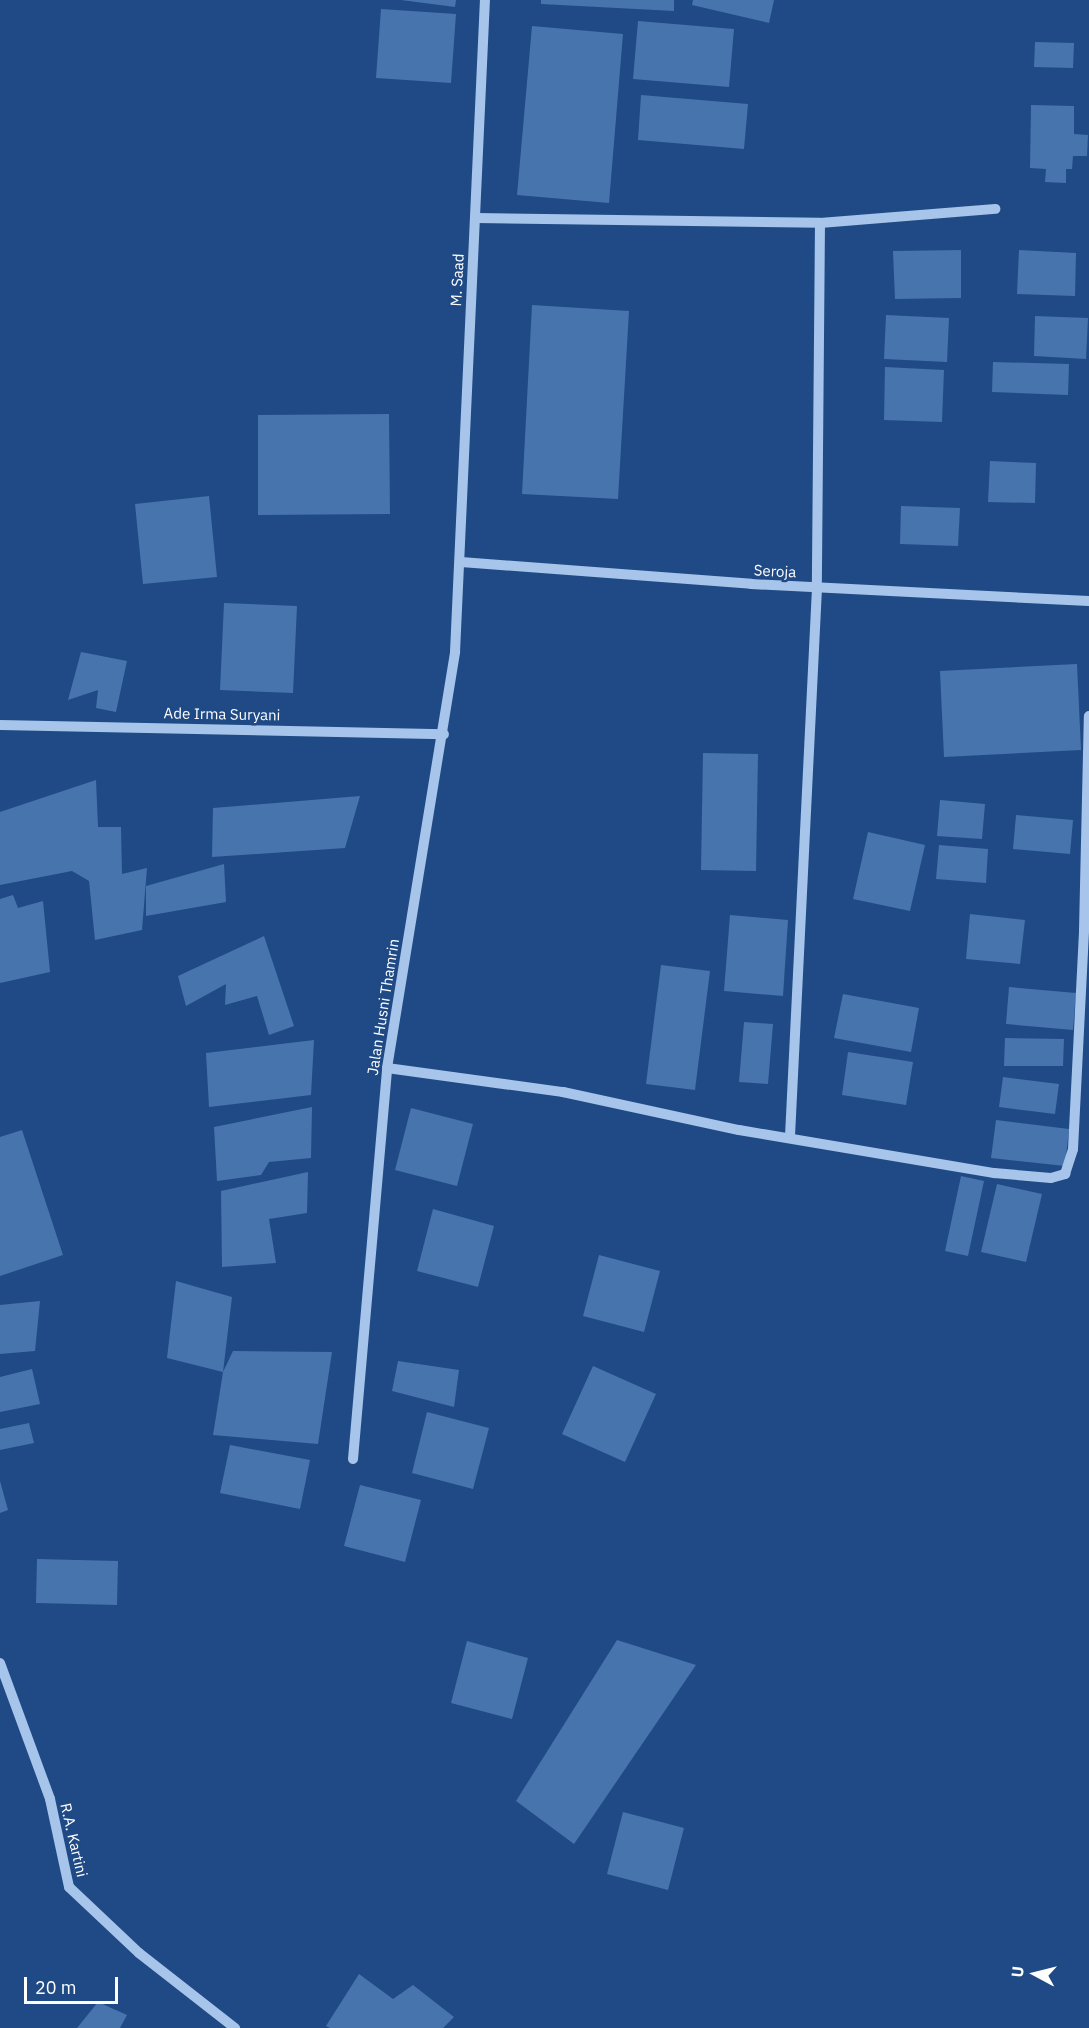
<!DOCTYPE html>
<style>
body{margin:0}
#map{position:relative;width:1089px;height:2028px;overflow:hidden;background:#1f4a85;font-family:"IBM Plex Sans",sans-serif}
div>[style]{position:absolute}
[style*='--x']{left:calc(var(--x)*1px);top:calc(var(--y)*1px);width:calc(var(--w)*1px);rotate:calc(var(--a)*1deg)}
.building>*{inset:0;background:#4774ad}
.minor>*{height:10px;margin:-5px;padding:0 5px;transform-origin:5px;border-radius:5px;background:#a7c4ea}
span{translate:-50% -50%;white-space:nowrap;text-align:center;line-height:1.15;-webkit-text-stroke:5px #1f4a85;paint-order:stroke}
.street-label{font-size:15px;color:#fff}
.north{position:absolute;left:1005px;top:1944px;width:60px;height:60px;-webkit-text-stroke:4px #1f4a85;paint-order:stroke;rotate:277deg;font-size:16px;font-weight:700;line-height:24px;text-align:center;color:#fff}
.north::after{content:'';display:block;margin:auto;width:21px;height:27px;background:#fff;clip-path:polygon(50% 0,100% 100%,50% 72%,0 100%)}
.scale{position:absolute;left:24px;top:1977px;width:94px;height:27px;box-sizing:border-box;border:3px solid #fff;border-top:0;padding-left:8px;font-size:18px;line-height:21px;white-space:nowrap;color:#fff;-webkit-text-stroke:4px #1f4a85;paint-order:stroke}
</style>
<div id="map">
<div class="building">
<i style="clip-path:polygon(401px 0,456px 0,455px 7px)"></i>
<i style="clip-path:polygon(541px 0,674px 0,674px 11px,541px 4px)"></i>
<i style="clip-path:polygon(693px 0,774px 0,769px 23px,692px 5px)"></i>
<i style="clip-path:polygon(381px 9px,456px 14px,451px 83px,376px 78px)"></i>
<i style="clip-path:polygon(638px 21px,734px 29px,729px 87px,633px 79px)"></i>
<i style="clip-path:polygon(532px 26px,623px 34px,609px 203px,517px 195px)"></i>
<i style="clip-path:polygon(1035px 42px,1074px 43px,1073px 68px,1034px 67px)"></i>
<i style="clip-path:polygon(641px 95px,748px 104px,744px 149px,638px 140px)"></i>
<i style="clip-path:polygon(1031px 105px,1074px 106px,1074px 134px,1088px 135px,1087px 156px,1073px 156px,1072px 169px,1066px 169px,1066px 183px,1045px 182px,1046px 169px,1030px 168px)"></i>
<i style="clip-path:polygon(961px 250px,961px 298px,895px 299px,893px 251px)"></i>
<i style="clip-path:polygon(1019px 250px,1076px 253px,1075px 296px,1017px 294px)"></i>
<i style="clip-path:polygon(532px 305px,629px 311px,618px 499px,522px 494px)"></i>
<i style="clip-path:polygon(886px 315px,949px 318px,947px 362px,884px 359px)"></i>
<i style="clip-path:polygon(1035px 316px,1088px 318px,1086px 359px,1034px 356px)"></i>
<i style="clip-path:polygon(993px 362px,1069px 364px,1068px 395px,992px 392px)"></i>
<i style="clip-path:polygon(885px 367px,944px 370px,942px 422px,884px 420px)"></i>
<i style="clip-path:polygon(389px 414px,390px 514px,258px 515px,258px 415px)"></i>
<i style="clip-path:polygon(990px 461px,1036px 463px,1035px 503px,988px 502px)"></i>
<i style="clip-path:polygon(209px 496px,217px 577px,143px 584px,135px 504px)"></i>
<i style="clip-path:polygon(901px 506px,960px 508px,958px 546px,900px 544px)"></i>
<i style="clip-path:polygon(224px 603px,297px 606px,293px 693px,220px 690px)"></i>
<i style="clip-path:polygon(81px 652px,127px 661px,116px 712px,96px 708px,98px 690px,68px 700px)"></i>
<i style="clip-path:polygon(1077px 664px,1081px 750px,944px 757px,940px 671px)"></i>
<i style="clip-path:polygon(703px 753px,758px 754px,756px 871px,701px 870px)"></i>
<i style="clip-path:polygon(96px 780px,98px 827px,121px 827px,122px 874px,147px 868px,142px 930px,95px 940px,89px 881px,72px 871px,0 885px,0 812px)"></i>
<i style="clip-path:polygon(360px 796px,345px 848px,212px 857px,213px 808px)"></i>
<i style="clip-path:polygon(940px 800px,985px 804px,982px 839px,937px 836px)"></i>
<i style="clip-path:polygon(1016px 815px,1073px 820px,1070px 854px,1013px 849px)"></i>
<i style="clip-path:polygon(868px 832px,925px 845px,910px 911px,853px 899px)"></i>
<i style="clip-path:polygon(939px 845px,988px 849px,986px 883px,936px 879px)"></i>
<i style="clip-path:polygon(224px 864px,226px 902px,146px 916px,146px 886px)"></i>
<i style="clip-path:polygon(13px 895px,18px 908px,43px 901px,50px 972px,0 983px,0 899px)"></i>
<i style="clip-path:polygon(970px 914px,1025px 920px,1020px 964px,966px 959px)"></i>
<i style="clip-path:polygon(730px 915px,788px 920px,783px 996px,724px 991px)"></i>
<i style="clip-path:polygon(264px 936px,294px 1026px,269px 1035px,257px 996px,225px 1005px,226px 984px,186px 1006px,178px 976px)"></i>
<i style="clip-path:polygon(661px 965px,710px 971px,695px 1090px,646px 1084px)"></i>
<i style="clip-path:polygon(1009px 987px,1076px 993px,1073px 1030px,1006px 1024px)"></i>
<i style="clip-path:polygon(843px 994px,919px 1008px,911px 1052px,834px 1038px)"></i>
<i style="clip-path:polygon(744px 1022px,773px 1024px,768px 1084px,739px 1082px)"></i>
<i style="clip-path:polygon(1005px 1038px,1064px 1039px,1063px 1066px,1004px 1066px)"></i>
<i style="clip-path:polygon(314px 1040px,311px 1095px,209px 1107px,206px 1053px)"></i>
<i style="clip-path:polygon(848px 1052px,913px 1062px,906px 1105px,842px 1095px)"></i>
<i style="clip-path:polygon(1003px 1077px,1059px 1084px,1055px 1114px,999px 1107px)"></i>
<i style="clip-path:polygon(312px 1107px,311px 1158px,269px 1162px,261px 1175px,217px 1181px,214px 1127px)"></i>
<i style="clip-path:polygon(411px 1108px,473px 1124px,457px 1186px,395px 1170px)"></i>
<i style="clip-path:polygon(996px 1120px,1069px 1129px,1065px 1166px,991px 1158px)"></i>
<i style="clip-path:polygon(22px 1130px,63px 1255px,0 1276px,0 1137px)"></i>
<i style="clip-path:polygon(308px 1172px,307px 1213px,269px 1219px,276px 1263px,222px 1267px,221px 1191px)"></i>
<i style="clip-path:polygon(961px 1176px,984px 1181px,968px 1256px,945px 1251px)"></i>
<i style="clip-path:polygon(997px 1184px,1042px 1194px,1026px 1262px,981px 1252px)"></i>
<i style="clip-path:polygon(433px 1209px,494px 1226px,478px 1287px,417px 1271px)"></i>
<i style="clip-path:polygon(599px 1255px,660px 1271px,644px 1332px,583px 1316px)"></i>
<i style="clip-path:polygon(176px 1281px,232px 1297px,223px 1372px,233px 1351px,332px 1352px,318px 1444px,213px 1435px,223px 1372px,167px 1358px)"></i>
<i style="clip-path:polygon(40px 1301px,35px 1351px,0 1354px,0 1305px)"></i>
<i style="clip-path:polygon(398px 1361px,459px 1370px,454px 1407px,392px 1391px)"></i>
<i style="clip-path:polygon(593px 1366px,656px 1394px,625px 1462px,562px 1434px)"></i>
<i style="clip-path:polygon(32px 1369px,40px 1404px,0 1412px,0 1377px)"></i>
<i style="clip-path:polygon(427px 1412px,489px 1428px,473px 1489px,412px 1473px)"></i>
<i style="clip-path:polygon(29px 1423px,34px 1443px,0 1450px,0 1429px)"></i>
<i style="clip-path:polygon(230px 1445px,310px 1460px,300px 1509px,220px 1493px)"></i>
<i style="clip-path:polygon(0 1481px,8px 1510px,0 1513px)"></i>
<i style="clip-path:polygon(360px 1485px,421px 1500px,405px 1562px,344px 1546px)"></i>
<i style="clip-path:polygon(37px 1559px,118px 1561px,117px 1605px,36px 1603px)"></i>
<i style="clip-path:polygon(617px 1640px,696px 1665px,574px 1844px,516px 1801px)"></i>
<i style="clip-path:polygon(467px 1641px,528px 1658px,512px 1719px,451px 1703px)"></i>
<i style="clip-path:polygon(623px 1812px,684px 1828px,668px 1890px,607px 1874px)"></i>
<i style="clip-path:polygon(359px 1974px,393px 1999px,413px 1985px,454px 2017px,443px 2028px,330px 2028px,326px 2026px)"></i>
<i style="clip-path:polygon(98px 2002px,127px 2015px,120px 2028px,77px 2028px)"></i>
</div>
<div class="minor">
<i style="--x:476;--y:218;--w:344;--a:0.8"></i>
<i style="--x:820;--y:223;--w:365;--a:90.5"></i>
<i style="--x:817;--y:588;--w:549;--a:92.82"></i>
<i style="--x:820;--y:223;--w:176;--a:-4.6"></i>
<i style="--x:461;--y:562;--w:291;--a:4.3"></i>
<i style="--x:751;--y:584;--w:338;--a:2.9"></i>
<i style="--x:0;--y:725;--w:444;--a:1.2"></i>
<i style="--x:387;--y:1068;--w:178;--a:7.8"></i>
<i style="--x:563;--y:1092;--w:180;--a:12.2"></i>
<i style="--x:739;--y:1130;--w:259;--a:9.6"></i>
<i style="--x:994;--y:1173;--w:57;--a:5"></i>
<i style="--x:1051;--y:1178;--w:15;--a:-16"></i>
<i style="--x:1065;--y:1174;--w:26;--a:-72"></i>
<i style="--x:1073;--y:1149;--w:219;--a:-87.1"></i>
<i style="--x:1084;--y:930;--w:214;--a:-88.7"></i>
<i style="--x:353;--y:1459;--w:392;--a:-85"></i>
<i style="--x:387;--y:1068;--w:422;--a:-80.7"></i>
<i style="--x:455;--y:652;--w:653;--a:-87.37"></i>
<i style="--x:0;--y:1663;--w:145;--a:69.8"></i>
<i style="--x:50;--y:1799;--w:90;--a:77.8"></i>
<i style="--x:69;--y:1887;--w:96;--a:43.3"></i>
<i style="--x:139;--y:1953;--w:122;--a:38"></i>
</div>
<div class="street-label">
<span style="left:457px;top:280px;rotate:-87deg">M. Saad</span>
<span style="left:775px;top:571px;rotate:3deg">Seroja</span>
<span style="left:222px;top:714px;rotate:1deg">Ade Irma Suryani</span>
<span style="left:383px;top:1007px;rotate:-81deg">Jalan Husni Thamrin</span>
<span style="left:74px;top:1840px;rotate:77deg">R.A. Kartini</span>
</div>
<div class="north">U</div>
<div class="scale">20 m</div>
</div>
